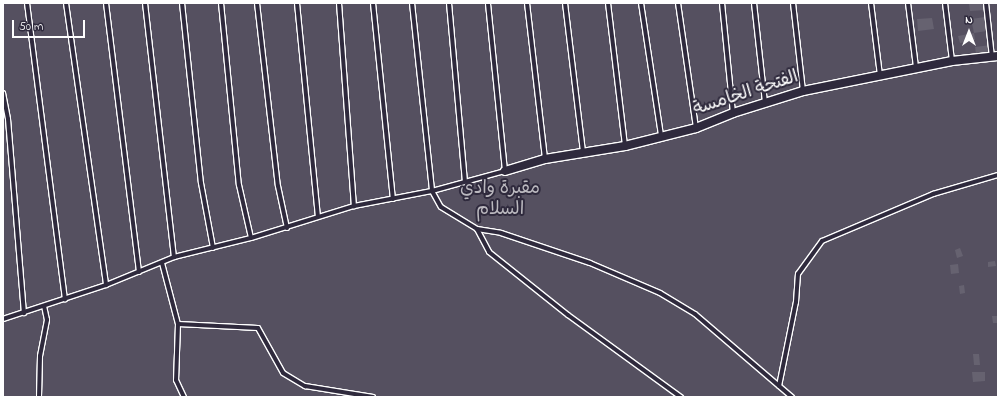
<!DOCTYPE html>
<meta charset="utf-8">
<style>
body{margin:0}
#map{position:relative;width:1001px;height:400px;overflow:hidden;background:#3c3749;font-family:"Indie Flower","Playpen Sans Arabic",sans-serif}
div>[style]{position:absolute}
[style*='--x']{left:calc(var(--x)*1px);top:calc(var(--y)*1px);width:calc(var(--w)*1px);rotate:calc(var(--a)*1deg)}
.green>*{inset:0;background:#555060}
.building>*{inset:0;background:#666270}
.roads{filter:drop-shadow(1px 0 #fff) drop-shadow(-1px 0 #fff) drop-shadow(0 1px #fff) drop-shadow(0 -1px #fff)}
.lane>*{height:4px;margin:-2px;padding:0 2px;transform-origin:2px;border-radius:2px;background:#2f2a3d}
.street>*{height:8px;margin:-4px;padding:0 4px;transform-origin:4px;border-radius:4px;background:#2f2a3d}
span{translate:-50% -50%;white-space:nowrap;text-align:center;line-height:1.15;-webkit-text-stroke:4px #2f2a3d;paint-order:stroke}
.street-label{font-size:18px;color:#fff}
.park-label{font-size:18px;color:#bbb9bf}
.frame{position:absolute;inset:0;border:4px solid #fff;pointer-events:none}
.north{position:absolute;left:949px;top:12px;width:40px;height:40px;-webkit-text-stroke:3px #2f2a3d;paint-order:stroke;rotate:0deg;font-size:11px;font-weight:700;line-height:16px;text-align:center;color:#fff}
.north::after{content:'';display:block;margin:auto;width:14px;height:18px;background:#fff;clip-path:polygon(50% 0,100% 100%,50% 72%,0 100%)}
.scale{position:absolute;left:12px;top:20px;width:73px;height:18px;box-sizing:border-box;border:2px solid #fff;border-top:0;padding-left:5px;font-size:12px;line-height:14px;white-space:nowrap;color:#fff;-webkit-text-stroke:3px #2f2a3d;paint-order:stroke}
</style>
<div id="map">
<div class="green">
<i style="clip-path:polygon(3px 3px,998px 3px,998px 397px,3px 397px)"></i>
</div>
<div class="building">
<i style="clip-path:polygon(969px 3px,984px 3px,985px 10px,970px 11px)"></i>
<i style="clip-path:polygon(985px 17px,987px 31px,974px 33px,971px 19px)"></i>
<i style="clip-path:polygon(932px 18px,934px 29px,918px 31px,917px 19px)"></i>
<i style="clip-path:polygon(974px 33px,975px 40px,960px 43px,958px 36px)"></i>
<i style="clip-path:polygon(991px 45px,991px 52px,976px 54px,975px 47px)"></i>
<i style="clip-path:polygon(960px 248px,963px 256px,957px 258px,955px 250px)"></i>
<i style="clip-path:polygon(995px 261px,996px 266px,988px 267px,988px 262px)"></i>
<i style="clip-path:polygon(958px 264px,959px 273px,951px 274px,950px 265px)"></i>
<i style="clip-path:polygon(964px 285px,965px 293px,960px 294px,959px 286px)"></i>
<i style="clip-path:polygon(992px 316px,998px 316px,998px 323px,993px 323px)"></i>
<i style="clip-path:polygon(973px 354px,979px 354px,980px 365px,974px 365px)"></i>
<i style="clip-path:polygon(972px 372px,985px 372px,985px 381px,973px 382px)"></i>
</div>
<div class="roads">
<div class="lane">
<i style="--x:27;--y:3;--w:299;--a:82.7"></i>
<i style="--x:66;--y:3;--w:285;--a:81.9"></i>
<i style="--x:106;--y:3;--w:271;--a:83"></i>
<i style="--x:145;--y:3;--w:256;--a:83.5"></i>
<i style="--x:182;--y:3;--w:181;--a:84"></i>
<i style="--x:201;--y:183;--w:66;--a:79.5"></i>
<i style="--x:221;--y:3;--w:183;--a:84.4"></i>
<i style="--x:239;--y:185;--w:54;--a:77.2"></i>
<i style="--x:257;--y:3;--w:184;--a:83.5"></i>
<i style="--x:278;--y:186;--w:43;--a:77.9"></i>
<i style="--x:297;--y:3;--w:214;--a:84.4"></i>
<i style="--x:339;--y:3;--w:204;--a:85.8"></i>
<i style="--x:373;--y:3;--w:197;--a:84.2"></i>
<i style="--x:412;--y:3;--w:189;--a:83.9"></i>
<i style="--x:432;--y:191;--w:18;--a:61"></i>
<i style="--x:441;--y:207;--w:42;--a:31.4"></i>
<i style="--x:477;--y:229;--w:26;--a:62"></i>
<i style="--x:489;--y:252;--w:101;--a:38.6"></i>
<i style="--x:568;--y:315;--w:140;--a:36"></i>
<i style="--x:449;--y:3;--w:179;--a:84.9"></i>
<i style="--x:527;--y:3;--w:157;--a:83.4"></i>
<i style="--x:565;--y:3;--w:150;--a:83.1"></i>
<i style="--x:608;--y:3;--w:144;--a:83.2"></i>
<i style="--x:641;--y:3;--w:134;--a:81.4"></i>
<i style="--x:678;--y:3;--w:126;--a:81.8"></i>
<i style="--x:722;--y:3;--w:111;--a:84.3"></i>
<i style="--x:754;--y:3;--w:101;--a:83.7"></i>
<i style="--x:793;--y:3;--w:89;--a:83.5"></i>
<i style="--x:871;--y:3;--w:73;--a:82.9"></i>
<i style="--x:908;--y:3;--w:64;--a:82.9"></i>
<i style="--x:945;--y:3;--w:58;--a:83.1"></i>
<i style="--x:986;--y:3;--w:54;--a:83.7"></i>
<i style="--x:3;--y:93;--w:26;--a:79"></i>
<i style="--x:8;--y:119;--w:195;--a:85.3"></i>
<i style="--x:477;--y:229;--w:24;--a:9"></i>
<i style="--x:501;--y:233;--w:94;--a:18.6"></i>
<i style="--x:590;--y:263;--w:76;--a:23.2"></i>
<i style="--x:660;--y:293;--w:41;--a:31"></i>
<i style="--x:695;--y:314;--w:128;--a:40.6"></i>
<i style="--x:162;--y:263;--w:63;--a:75.3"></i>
<i style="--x:178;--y:324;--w:56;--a:92"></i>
<i style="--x:176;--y:380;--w:19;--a:65"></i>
<i style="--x:3;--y:319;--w:108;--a:-18.3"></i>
<i style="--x:106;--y:285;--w:74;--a:-22.4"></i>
<i style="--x:174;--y:257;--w:79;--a:-13.9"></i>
<i style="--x:251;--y:238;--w:108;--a:-17.3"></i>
<i style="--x:354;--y:206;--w:79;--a:-10.9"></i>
<i style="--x:432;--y:191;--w:76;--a:-15.3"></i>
<i style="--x:505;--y:171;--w:169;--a:-95.8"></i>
<i style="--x:178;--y:324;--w:80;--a:2.9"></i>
<i style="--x:258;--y:328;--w:51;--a:60.9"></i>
<i style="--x:283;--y:373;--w:26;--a:31"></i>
<i style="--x:305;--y:386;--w:69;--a:9.2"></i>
<i style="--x:779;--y:386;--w:86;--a:-78.6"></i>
<i style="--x:796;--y:302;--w:28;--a:-86"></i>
<i style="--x:798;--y:274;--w:41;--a:-54"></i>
<i style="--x:822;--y:241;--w:121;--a:-22.9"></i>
<i style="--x:933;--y:194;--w:68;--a:-16.3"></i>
<i style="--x:39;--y:397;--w:41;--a:-88.6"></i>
<i style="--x:40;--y:356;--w:37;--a:-79"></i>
<i style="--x:47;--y:320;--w:14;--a:-102"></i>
</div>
<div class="street">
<i style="--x:505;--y:171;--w:42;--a:-16.7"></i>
<i style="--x:545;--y:159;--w:81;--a:-9.2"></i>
<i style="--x:625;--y:146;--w:73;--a:-14.2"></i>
<i style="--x:696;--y:128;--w:40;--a:-22"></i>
<i style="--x:733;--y:113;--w:73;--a:-17.4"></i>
<i style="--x:803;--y:91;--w:152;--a:-11.4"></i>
<i style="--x:952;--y:61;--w:46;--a:-6.2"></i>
</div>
</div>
<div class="street-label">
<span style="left:746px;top:94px;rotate:-18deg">الفتحة الخامسة</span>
</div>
<div class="park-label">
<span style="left:500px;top:200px">مقبرة وادي<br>السلام</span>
</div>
<div class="frame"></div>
<div class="north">N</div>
<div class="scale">50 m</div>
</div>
